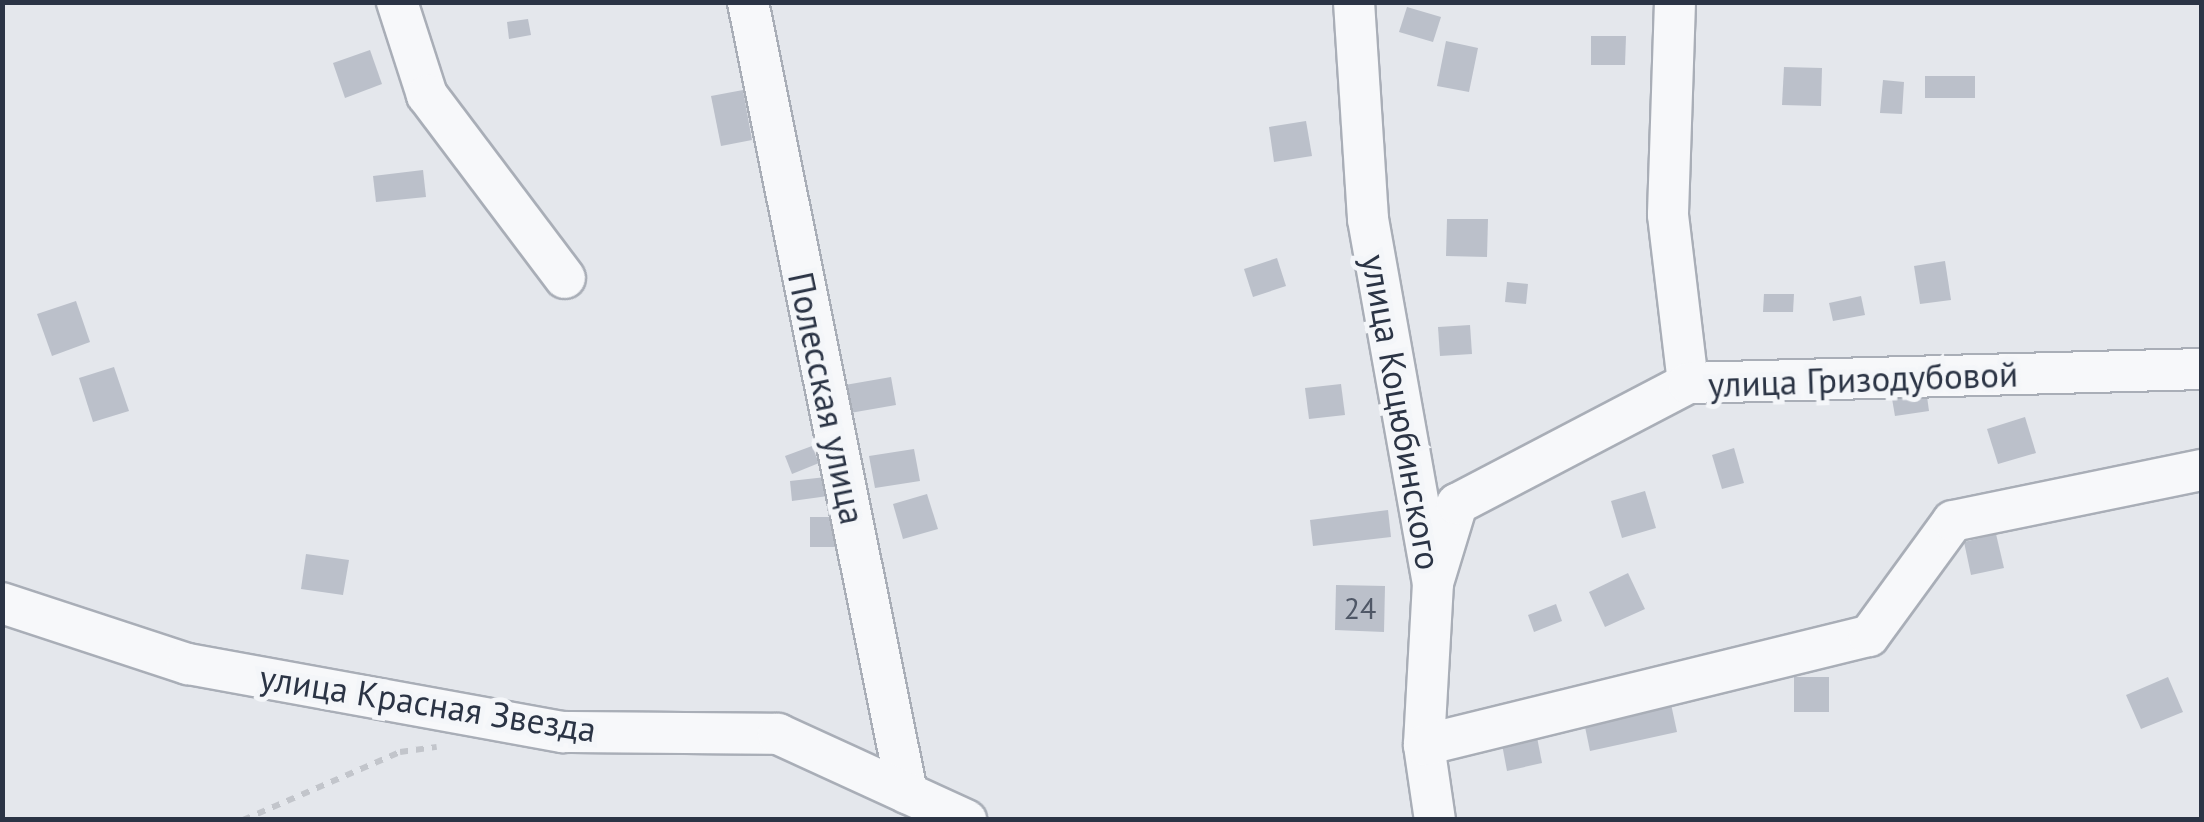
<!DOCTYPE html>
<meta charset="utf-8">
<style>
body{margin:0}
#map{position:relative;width:2204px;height:822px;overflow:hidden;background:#e4e7ec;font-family:"PT Sans",sans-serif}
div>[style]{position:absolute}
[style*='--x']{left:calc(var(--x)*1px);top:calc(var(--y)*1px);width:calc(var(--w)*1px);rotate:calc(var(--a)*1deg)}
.building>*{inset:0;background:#bbc0ca}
.path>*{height:6px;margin-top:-3px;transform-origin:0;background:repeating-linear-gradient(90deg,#c2c5cb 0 8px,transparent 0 16px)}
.roads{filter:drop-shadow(2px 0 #a9aeb7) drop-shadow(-2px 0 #a9aeb7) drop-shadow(0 2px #a9aeb7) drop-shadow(0 -2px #a9aeb7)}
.street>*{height:40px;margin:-20px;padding:0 20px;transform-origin:20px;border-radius:20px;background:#f7f8fa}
span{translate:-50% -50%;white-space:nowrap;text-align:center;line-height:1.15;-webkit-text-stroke:10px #f4f6f9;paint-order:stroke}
.number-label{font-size:30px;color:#4f5766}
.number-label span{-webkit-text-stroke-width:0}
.street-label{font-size:35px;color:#2b3445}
.frame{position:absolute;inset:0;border:5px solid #2b3445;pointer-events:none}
</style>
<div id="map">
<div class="building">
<i style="clip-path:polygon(1407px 7px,1441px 17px,1433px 42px,1399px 32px)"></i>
<i style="clip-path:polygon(528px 19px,531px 35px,509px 39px,507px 22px)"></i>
<i style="clip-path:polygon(1591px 36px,1626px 36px,1625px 65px,1591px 65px)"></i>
<i style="clip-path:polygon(1446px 41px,1478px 48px,1469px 92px,1437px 86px)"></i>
<i style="clip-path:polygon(370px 50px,382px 84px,345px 98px,333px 63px)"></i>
<i style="clip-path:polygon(1784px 67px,1822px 68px,1821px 106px,1782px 105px)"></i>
<i style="clip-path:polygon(1925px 76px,1975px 76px,1975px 98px,1925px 98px)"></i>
<i style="clip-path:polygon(1883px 80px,1904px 82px,1902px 114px,1880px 113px)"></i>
<i style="clip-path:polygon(743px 90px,752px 140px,721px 146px,711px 96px)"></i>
<i style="clip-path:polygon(1306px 121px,1312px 156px,1274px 162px,1269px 127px)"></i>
<i style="clip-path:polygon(423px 170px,426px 197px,376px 202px,373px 176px)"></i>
<i style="clip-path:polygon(1447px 219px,1488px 219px,1487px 257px,1446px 256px)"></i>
<i style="clip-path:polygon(1277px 258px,1286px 286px,1253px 297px,1244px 269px)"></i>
<i style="clip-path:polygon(1945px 261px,1951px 300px,1920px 304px,1914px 266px)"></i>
<i style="clip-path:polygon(1507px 282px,1528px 284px,1526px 304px,1505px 302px)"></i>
<i style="clip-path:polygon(1764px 294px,1794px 294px,1793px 312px,1763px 312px)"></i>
<i style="clip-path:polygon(1861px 296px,1865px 315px,1833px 321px,1829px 303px)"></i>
<i style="clip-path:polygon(76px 301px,90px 342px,52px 356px,37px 314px)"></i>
<i style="clip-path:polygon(1470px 325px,1472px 354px,1440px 356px,1438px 327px)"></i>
<i style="clip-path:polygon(114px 367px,129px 411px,93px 422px,79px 378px)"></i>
<i style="clip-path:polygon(891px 377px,896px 405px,850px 413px,845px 385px)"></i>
<i style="clip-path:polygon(1925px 382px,1929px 411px,1895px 416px,1890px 387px)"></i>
<i style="clip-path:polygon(1341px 384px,1345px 415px,1309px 419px,1305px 388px)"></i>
<i style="clip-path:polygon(2025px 417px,2036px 453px,1998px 464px,1987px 429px)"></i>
<i style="clip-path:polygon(812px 446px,819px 463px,792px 474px,785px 456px)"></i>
<i style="clip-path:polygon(1734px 448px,1744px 483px,1722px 489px,1712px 455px)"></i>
<i style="clip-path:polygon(914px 449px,920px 481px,875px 488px,869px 456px)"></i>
<i style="clip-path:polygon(826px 477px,828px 496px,792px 501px,790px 481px)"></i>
<i style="clip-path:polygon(1645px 491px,1656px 528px,1622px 538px,1611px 501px)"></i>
<i style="clip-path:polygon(927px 494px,938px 529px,903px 539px,893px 504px)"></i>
<i style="clip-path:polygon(1388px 510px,1391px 537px,1313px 546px,1310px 520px)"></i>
<i style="clip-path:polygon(810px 517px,844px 517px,844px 547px,810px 547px)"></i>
<i style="clip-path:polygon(1996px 534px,2004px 568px,1971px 575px,1964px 542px)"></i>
<i style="clip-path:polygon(306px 554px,349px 560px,343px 595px,301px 589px)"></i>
<i style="clip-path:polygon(1628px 573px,1645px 609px,1605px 627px,1589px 592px)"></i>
<i style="clip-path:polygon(1336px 585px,1385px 586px,1384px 632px,1335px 630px)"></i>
<i style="clip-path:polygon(1556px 604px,1562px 621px,1534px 632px,1528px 615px)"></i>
<i style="clip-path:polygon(1794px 677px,1829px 677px,1829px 712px,1794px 712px)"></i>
<i style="clip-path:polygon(2168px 677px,2183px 712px,2141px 729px,2126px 695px)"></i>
<i style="clip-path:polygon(1671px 704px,1677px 732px,1590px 751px,1584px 722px)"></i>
<i style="clip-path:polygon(1536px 732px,1542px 763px,1507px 771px,1501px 739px)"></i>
</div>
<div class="path">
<i style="--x:243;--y:820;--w:171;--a:-23.4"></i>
<i style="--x:400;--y:752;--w:37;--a:-8"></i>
</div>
<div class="roads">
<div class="street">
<i style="--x:397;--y:2;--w:98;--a:72.1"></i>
<i style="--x:427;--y:95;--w:229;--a:53"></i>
<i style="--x:748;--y:2;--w:807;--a:78.63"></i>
<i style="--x:1354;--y:2;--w:217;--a:86.3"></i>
<i style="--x:1368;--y:219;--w:370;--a:79.9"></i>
<i style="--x:1433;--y:583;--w:162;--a:93.2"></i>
<i style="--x:1424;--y:745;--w:76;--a:81.7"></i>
<i style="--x:1675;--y:2;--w:213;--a:91.9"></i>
<i style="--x:1668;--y:215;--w:169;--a:83.2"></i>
<i style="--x:1433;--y:583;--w:83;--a:-73.1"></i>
<i style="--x:1457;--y:504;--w:261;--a:-27.6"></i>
<i style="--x:1688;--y:383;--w:514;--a:-1.56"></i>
<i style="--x:2;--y:603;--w:196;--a:18.2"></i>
<i style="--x:188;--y:664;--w:381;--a:10.3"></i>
<i style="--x:563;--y:732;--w:215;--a:0.5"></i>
<i style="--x:778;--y:734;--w:207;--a:24.6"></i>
<i style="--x:1424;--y:745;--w:458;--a:-13.8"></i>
<i style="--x:1869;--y:636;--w:142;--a:-53.9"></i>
<i style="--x:1953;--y:521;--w:254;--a:-11.6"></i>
</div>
</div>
<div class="number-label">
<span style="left:1360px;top:608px">24</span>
</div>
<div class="street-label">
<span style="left:1863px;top:379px;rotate:-2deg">улица Гризодубовой</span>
<span style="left:827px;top:398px;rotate:78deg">Полесская улица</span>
<span style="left:1402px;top:412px;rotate:80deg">улица Коцюбинского</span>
<span style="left:428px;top:703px;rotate:9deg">улица Красная Звезда</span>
</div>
<div class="frame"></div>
</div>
